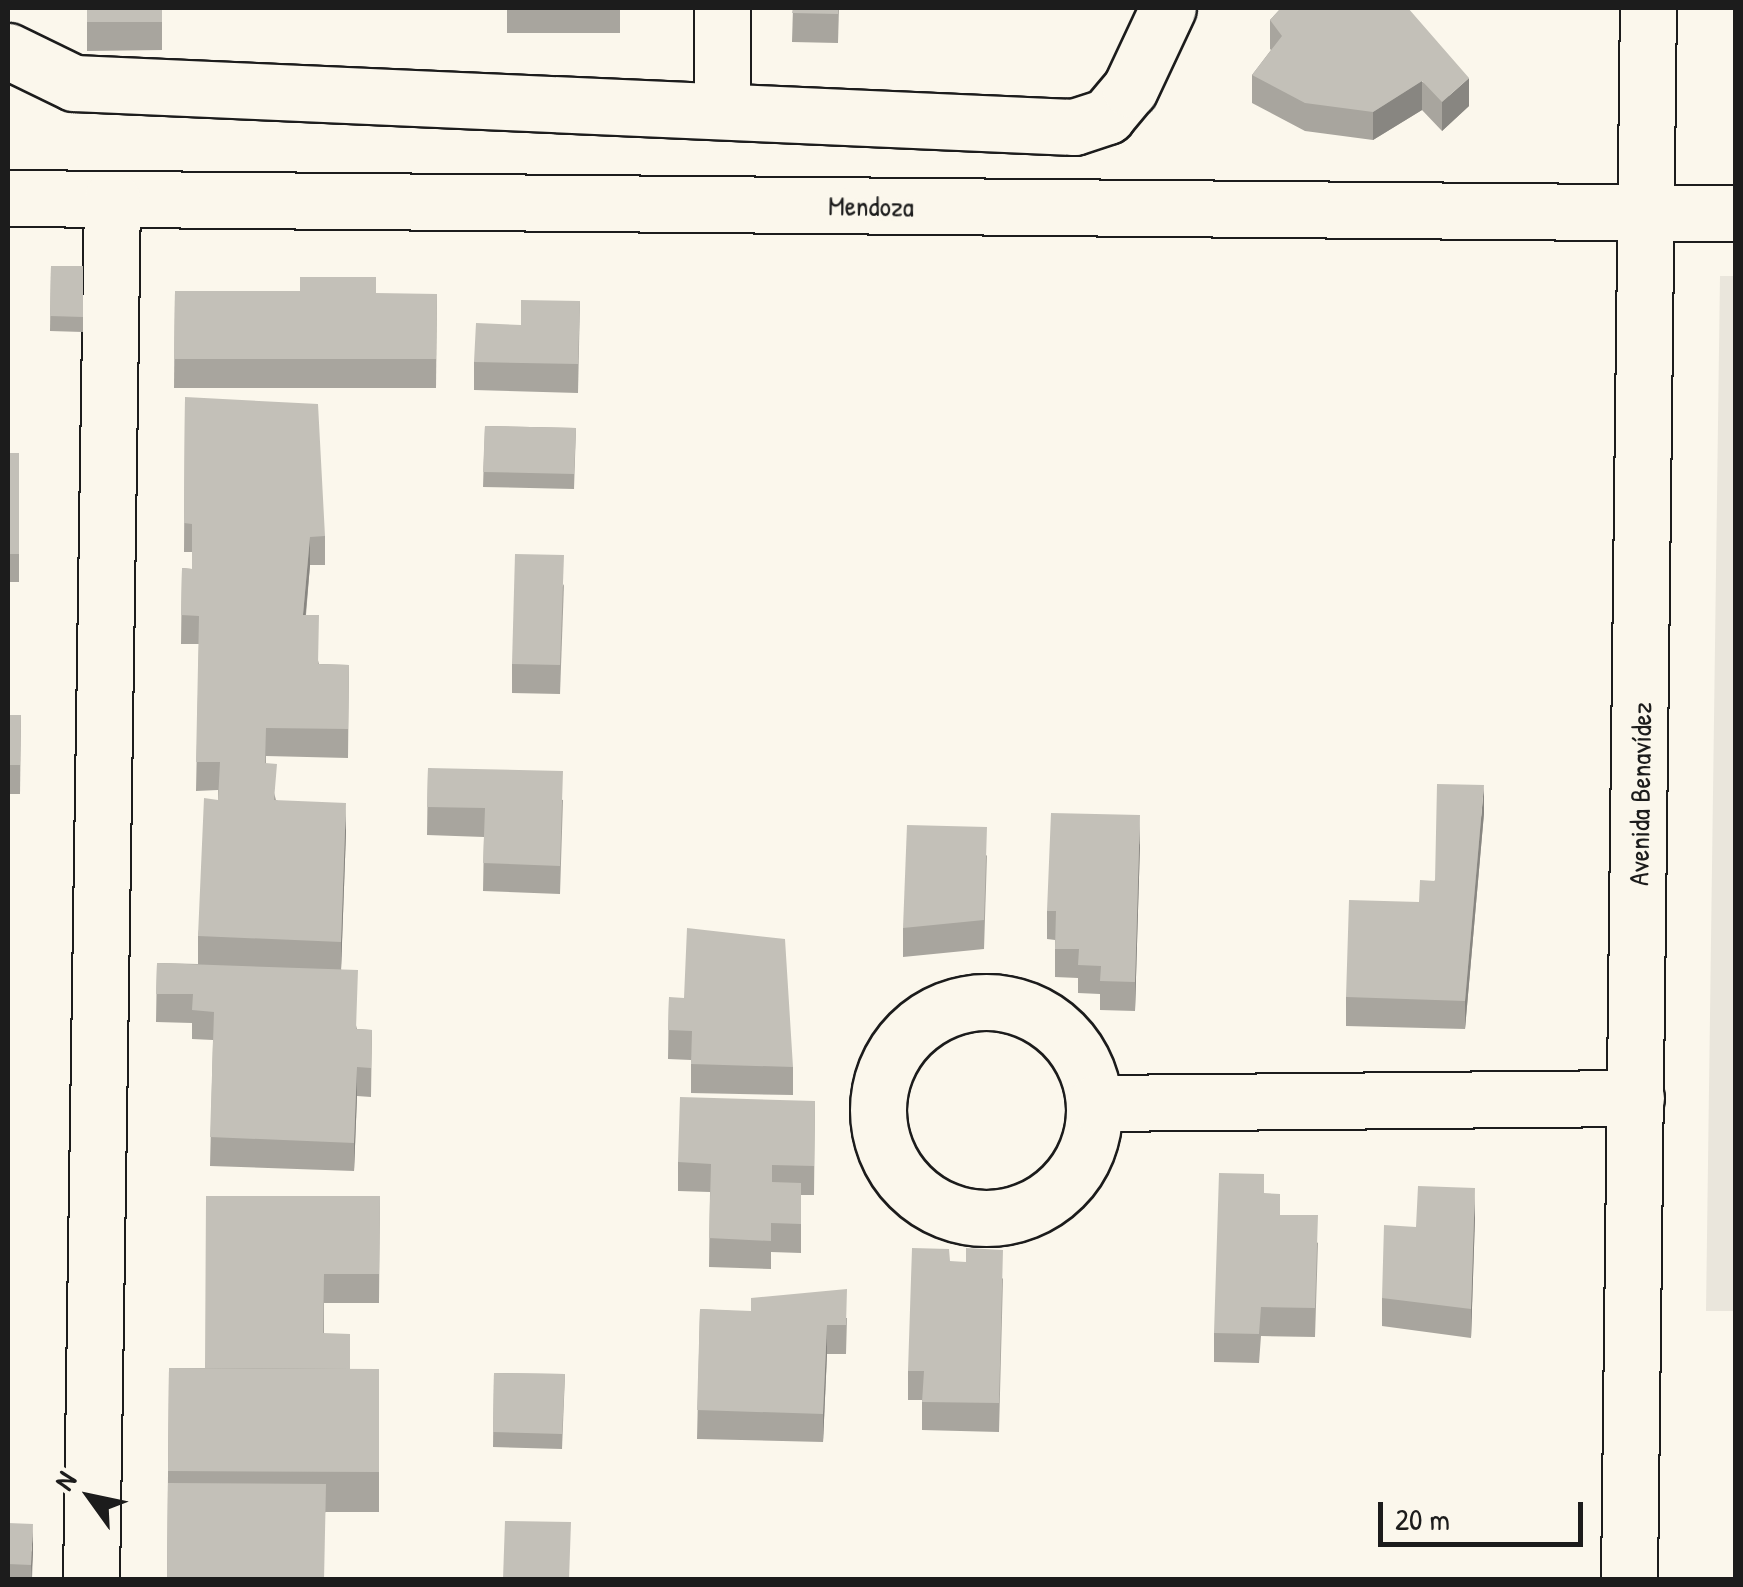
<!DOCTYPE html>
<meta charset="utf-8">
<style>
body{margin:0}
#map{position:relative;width:1743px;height:1587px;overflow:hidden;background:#fbf7ec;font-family:"Patrick Hand",sans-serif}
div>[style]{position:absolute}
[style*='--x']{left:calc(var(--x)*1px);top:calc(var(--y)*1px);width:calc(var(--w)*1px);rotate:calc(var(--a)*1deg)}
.built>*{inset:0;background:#eae6dc}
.roads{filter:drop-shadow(2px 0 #1c1c1c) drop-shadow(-2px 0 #1c1c1c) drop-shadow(0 2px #1c1c1c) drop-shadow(0 -2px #1c1c1c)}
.minor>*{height:55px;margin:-27.5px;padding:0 27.5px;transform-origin:27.5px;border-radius:27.5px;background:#fbf7ec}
.minor>.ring{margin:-27.5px;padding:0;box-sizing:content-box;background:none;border:55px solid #fbf7ec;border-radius:50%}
.secondary>*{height:55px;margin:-27.5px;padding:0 27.5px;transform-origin:27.5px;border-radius:27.5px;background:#fbf7ec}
.wall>*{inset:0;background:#a8a59e}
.shaded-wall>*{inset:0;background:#888681}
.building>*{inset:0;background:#c3c0b8}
span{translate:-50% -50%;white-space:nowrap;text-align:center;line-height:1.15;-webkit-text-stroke:8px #fbf7ec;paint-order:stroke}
.street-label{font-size:28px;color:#1c1c1c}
.frame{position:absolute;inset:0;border:10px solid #1c1c1c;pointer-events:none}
.north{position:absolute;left:40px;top:1447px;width:100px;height:100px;-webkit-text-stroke:8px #fbf7ec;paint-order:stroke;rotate:303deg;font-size:28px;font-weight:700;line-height:40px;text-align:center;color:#1c1c1c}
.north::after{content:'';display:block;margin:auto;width:35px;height:45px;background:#1c1c1c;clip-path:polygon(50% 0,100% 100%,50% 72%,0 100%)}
.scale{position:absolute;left:1378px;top:1502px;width:205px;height:45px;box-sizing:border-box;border:5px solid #1c1c1c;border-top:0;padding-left:12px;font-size:30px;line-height:35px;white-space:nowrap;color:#1c1c1c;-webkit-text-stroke:8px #fbf7ec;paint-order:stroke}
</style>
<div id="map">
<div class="built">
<i style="clip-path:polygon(1720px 276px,1736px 276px,1736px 1311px,1706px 1311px)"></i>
</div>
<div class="roads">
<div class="minor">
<i style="--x:8;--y:51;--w:73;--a:25.9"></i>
<i style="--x:74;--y:83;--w:1001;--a:2.52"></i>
<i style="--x:1074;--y:127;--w:35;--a:-18"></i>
<i style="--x:1107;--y:116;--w:35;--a:-50"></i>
<i style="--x:1130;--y:89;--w:89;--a:-64.9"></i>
<i style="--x:722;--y:107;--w:99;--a:-90"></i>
<i style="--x:8;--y:198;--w:1728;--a:0.5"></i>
<i class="ring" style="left:878px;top:1002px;width:161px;height:161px"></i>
<i style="--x:1095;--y:1103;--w:541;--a:-0.53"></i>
<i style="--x:91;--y:1580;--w:1381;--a:-89.13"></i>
</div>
<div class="secondary">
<i style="--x:1629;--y:1580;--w:1572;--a:-89.31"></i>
</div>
</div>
<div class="wall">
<i style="clip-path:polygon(87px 8px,162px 8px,162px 50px,87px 51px)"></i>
<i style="clip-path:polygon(507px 8px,620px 8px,620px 33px,507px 33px)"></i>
<i style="clip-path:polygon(793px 8px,839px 8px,838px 43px,792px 42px)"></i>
<i style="clip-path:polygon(1281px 8px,1469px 106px,1442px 131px,1422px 110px,1373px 140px,1305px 131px,1252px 103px,1252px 75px,1271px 50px,1270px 49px,1270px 20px)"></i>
<i style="clip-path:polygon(51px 266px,83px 266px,83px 332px,50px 331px)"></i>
<i style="clip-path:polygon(175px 291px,437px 294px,436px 388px,174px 388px)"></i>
<i style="clip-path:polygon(580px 301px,578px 393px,474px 390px,474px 362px,521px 325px)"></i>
<i style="clip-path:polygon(185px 397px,325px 536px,325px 565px,310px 565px,306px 615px,319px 664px,349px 665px,348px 758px,266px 756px,266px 763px,276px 800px,346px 832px,341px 969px,357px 1029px,372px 1030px,371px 1097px,357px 1096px,354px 1171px,210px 1166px,213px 1040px,192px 1039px,192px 1023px,156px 1022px,157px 963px,198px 964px,198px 936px,218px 800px,218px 790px,196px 791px,199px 644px,181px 644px,182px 568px,192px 569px,192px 552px,184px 552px)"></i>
<i style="clip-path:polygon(485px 426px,576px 428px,574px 489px,483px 487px)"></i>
<i style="clip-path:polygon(8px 453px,19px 453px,19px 582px,8px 582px)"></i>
<i style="clip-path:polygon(564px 584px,560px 694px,512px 693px,512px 664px)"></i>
<i style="clip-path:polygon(8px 715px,21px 715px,20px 794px,8px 794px)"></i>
<i style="clip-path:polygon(428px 768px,563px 800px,560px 894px,483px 891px,484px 837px,427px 835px)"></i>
<i style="clip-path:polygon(1484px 813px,1465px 1029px,1346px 1026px,1346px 997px,1419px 902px)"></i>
<i style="clip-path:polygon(1140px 844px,1135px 1011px,1100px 1010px,1100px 994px,1078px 993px,1078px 978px,1055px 977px,1055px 940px,1047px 939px,1047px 911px)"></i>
<i style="clip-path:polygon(987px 855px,984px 949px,903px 957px,903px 928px)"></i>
<i style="clip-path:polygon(669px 997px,793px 1067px,793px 1095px,691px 1093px,691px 1060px,668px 1059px)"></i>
<i style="clip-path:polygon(815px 1101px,814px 1195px,801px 1195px,801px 1253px,771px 1252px,771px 1269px,709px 1267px,710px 1192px,678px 1191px,678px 1162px)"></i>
<i style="clip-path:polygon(1264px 1193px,1280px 1215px,1318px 1243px,1315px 1337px,1261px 1336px,1259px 1363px,1214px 1362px,1214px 1333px)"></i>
<i style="clip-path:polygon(380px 1196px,379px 1303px,324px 1303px,324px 1333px,350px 1369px,379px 1369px,379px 1512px,326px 1512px,167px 1580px,169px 1368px,205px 1368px)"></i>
<i style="clip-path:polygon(1475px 1217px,1471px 1338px,1382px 1326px,1382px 1298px)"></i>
<i style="clip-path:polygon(1003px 1278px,999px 1432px,922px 1430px,922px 1400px,908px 1400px,908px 1371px)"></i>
<i style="clip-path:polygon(700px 1309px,847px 1318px,846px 1354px,827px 1354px,823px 1442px,697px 1439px)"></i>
<i style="clip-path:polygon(494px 1373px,565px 1374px,562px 1449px,493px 1447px)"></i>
<i style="clip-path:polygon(8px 1523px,33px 1553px,32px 1580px,8px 1580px)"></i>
</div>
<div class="shaded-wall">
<i style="clip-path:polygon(1469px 78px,1469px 106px,1442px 131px,1442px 102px)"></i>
<i style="clip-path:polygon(1422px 81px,1422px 110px,1373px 140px,1373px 112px)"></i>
<i style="clip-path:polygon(310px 537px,310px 565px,303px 643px,303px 615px)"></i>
<i style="clip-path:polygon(1484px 785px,1484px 813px,1465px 1029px,1465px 1001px)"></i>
<i style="clip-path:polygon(346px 803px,346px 832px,341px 971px,341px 942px)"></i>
<i style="clip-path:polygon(1140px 815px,1140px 844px,1135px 1011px,1135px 982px)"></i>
<i style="clip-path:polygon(357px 1067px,357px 1096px,354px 1171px,354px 1143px)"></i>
<i style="clip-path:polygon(1475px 1188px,1475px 1217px,1471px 1338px,1471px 1309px)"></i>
<i style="clip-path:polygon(827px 1325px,827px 1354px,823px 1442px,823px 1414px)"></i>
<i style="clip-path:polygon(33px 1524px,33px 1553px,31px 1580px,31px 1565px)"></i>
</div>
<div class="building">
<i style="clip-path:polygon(87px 8px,162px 8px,162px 22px,87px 22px)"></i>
<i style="clip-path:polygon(793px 8px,838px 8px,838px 14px,792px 13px)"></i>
<i style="clip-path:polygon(1281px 8px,1408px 8px,1469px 78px,1442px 102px,1422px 81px,1373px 112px,1305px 103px,1252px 75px,1282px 36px,1270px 20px)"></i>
<i style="clip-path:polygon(51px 266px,83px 266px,83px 317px,50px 316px)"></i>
<i style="clip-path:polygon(300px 277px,376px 277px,376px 294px,437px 294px,436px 359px,174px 359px,175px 291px,300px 291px)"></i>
<i style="clip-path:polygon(521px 300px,580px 301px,578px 364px,474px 362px,476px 323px,521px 325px)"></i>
<i style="clip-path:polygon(185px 397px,318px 404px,325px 536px,310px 537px,303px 615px,319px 615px,318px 664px,349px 665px,348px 729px,266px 728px,265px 763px,277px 764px,274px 800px,346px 803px,341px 942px,198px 936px,204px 798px,218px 800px,220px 762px,196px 762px,199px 616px,181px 615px,182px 568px,192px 569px,192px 524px,184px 523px)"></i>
<i style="clip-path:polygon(485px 426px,576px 428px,574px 474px,483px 472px)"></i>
<i style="clip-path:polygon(8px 453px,19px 453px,19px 554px,8px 554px)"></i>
<i style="clip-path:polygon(515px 554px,564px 555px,560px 665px,512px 664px)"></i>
<i style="clip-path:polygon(8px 715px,21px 715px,20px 765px,8px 765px)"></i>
<i style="clip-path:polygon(428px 768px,563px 771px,560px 866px,483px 863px,485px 808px,427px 807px)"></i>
<i style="clip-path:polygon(1437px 784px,1484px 785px,1465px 1001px,1346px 997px,1349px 900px,1419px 902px,1420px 880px,1435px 881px)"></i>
<i style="clip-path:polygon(1051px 813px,1140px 815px,1135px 982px,1100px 981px,1101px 966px,1078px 965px,1079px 949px,1055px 949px,1056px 911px,1047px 911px)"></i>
<i style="clip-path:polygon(907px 825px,987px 827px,984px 920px,903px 928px)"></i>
<i style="clip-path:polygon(687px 928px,785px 939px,793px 1067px,691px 1064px,692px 1031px,668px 1030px,669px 997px,684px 998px)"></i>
<i style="clip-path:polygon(157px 963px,358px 970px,356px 1029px,372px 1030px,371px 1068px,357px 1067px,354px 1143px,210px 1137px,214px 1012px,192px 1010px,193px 994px,156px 994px)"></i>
<i style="clip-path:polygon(680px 1097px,815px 1101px,814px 1166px,772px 1165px,772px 1182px,801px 1183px,801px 1224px,771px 1223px,771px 1241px,709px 1238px,711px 1164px,678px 1162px)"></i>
<i style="clip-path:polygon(1219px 1173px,1264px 1174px,1264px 1193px,1280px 1194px,1280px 1215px,1318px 1215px,1315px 1308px,1261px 1307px,1259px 1334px,1214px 1333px)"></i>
<i style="clip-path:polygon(1418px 1186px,1475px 1188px,1471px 1309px,1382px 1298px,1384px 1225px,1416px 1227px)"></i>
<i style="clip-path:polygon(206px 1196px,380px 1196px,379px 1274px,324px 1274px,323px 1333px,350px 1334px,350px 1369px,205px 1368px)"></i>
<i style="clip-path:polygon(912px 1248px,949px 1249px,950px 1261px,966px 1262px,966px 1248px,1003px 1250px,999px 1403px,922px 1402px,924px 1371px,908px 1371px)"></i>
<i style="clip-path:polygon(847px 1289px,846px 1325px,827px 1325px,823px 1414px,697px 1410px,700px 1309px,751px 1311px,751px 1298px)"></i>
<i style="clip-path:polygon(169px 1368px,379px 1369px,379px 1472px,168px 1471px)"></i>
<i style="clip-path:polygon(494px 1373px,565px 1374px,562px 1434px,493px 1432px)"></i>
<i style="clip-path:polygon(168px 1483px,326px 1484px,324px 1580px,167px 1580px)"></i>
<i style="clip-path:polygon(505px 1521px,571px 1522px,569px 1580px,503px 1580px)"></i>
<i style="clip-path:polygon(8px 1523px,33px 1524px,31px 1565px,8px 1564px)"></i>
</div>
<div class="street-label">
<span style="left:871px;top:206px;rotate:1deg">Mendoza</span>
<span style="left:1640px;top:794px;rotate:-89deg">Avenida Benavídez</span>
</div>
<div class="frame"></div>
<div class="north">N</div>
<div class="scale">20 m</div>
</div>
